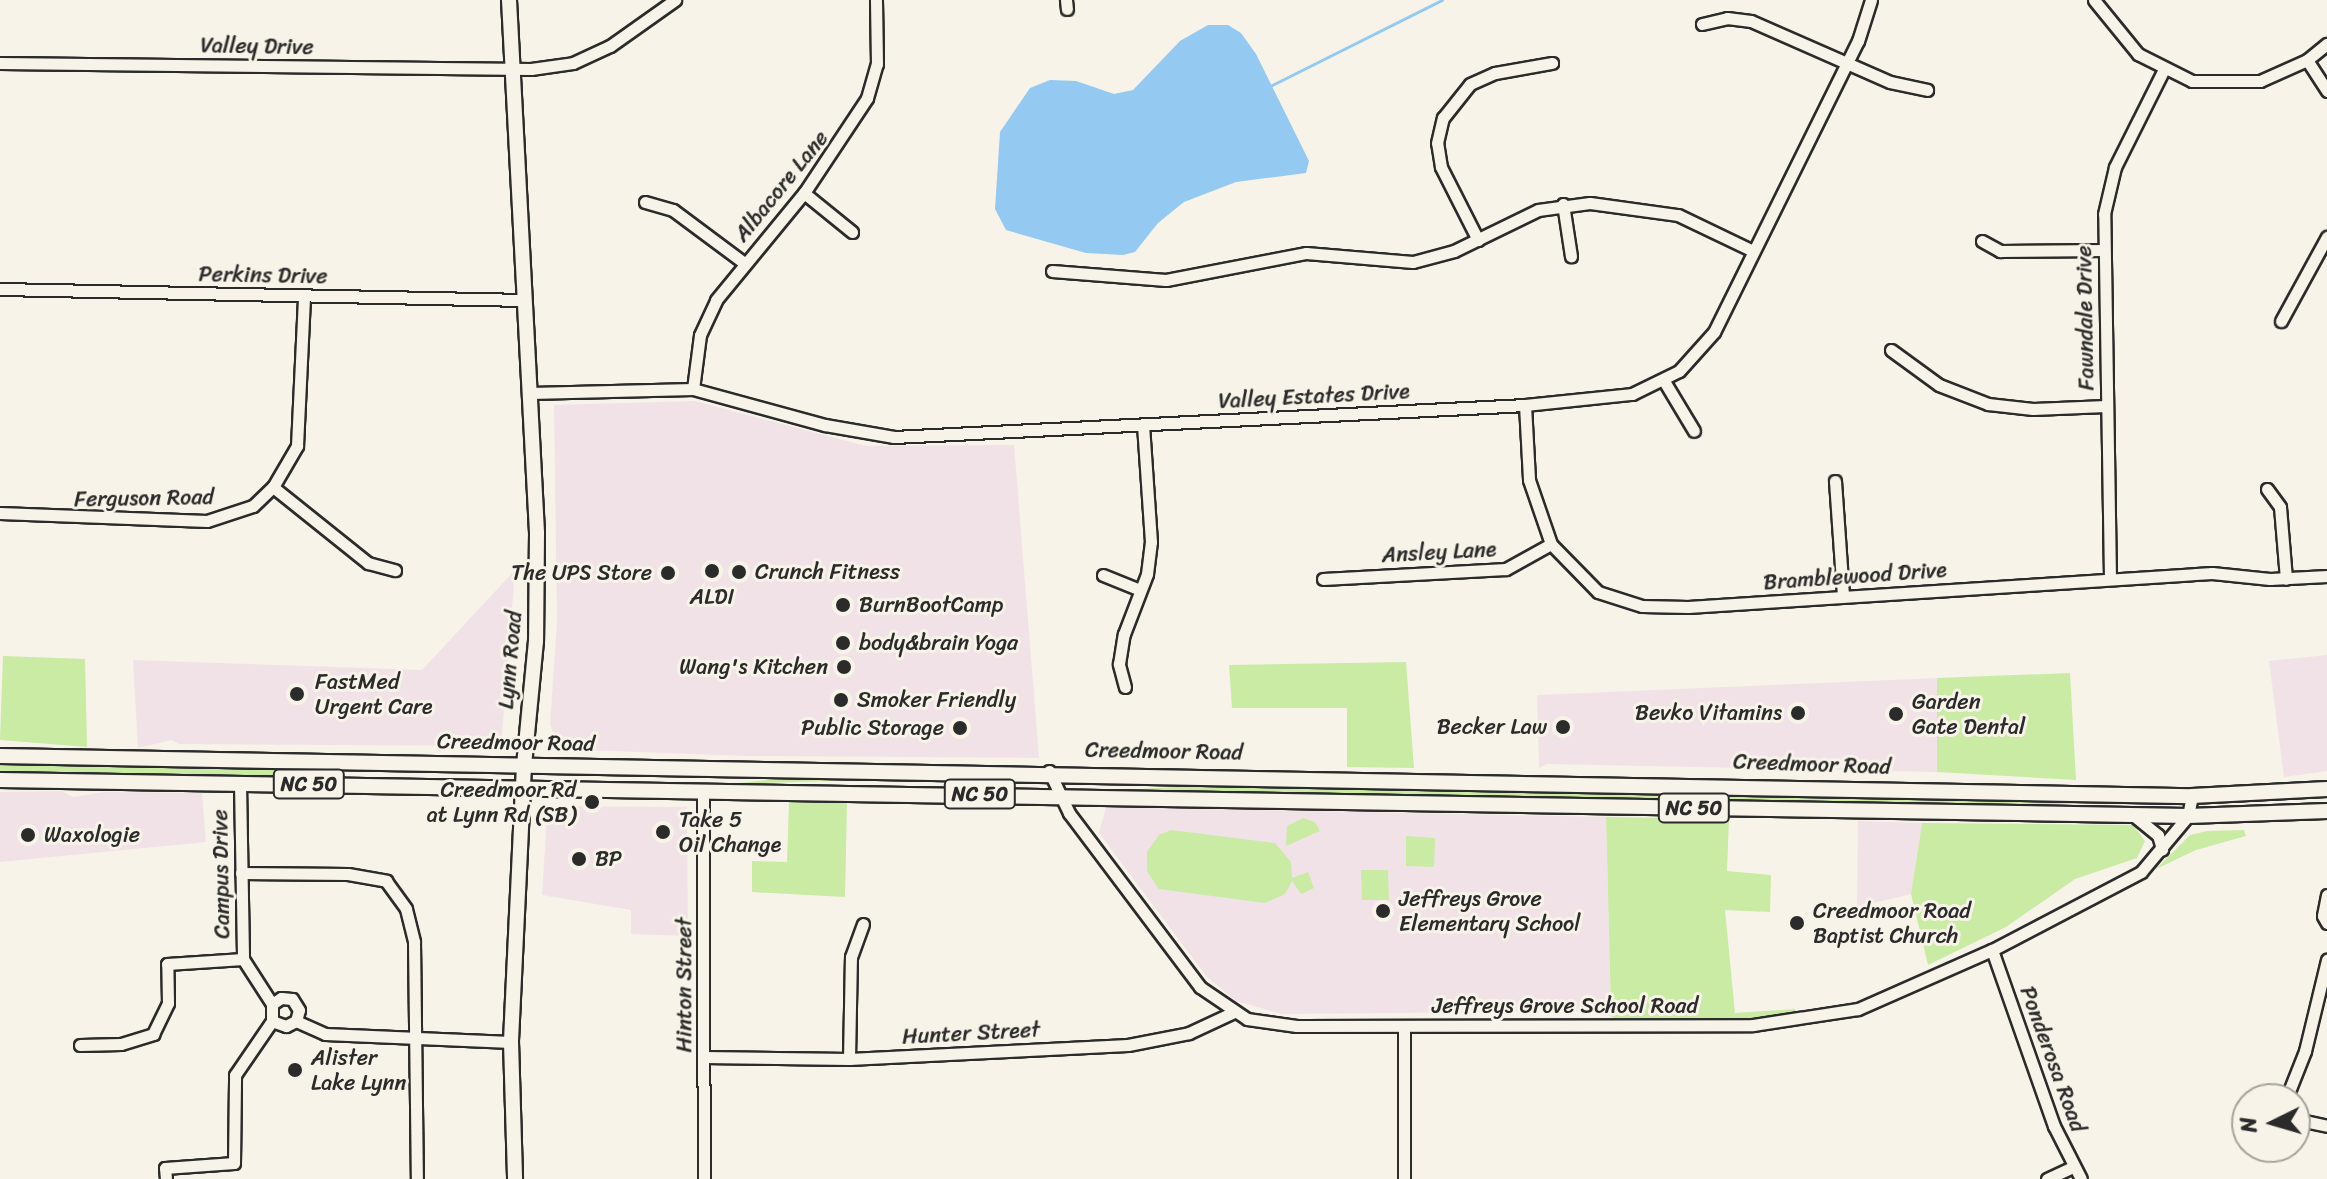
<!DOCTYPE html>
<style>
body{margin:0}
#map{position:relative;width:2327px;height:1179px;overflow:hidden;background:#f7f3e8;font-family:Sriracha,sans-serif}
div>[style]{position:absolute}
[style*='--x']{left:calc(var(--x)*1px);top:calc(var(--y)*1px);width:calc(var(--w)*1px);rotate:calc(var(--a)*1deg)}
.built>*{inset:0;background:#f1e2e7}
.green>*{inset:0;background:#c9eba4}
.water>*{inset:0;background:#94c9f2}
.stream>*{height:3px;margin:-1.5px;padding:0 1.5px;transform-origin:1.5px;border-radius:1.5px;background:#94c9f2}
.roads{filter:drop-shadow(2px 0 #2b2b2b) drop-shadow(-2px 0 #2b2b2b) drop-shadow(0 2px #2b2b2b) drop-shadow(0 -2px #2b2b2b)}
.minor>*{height:11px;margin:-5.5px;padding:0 5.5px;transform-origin:5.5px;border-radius:5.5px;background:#f7f3e8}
.major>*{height:14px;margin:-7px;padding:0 7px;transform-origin:7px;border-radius:7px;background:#f7f3e8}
.dots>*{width:22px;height:22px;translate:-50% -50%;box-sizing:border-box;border:4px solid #f7f3e8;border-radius:50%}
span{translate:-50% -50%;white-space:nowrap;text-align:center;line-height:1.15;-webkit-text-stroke:6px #f7f3e8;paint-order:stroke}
.shield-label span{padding:2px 6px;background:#f7f3e8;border:2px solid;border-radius:6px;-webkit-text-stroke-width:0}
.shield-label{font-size:20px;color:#2b2b2b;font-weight:700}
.street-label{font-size:22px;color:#2b2b2b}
.poi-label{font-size:22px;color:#2b2b2b}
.left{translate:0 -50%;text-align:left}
.right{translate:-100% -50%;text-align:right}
.north{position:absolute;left:2231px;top:1083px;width:80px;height:80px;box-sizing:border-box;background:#f7f3e8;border:2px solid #a5a39c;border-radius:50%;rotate:265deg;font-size:22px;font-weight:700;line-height:32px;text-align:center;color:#2b2b2b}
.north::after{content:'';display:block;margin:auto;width:28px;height:36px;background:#2b2b2b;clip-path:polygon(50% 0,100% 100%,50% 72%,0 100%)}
</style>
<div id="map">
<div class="built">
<i style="clip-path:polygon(695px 401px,866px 446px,1014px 445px,1039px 758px,747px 756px,582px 750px,556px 742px,550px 724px,557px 622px,554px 405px)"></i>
<i style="clip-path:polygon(515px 570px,502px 735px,492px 746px,180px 744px,171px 740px,138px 748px,133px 660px,422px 670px)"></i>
<i style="clip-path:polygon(2327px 655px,2327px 771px,2284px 777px,2269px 661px)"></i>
<i style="clip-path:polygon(1937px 678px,1937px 772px,1547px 764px,1539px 768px,1537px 695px)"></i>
<i style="clip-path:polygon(62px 791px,73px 797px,105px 792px,202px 793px,206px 842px,0 862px,0 792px)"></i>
<i style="clip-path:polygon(555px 806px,687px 807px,688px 936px,631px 934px,631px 910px,542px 895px,547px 814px)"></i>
<i style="clip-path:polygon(1106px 807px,1606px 817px,1611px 1011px,1282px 1014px,1236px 1001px,1206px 976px,1099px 833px)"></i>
<i style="clip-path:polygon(1858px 821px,1922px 823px,1911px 894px,1857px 907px)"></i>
</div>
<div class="green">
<i style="clip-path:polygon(3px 656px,85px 659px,87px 747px,0 740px)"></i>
<i style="clip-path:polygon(1406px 662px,1414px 768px,1347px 767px,1347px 708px,1232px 708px,1229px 665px)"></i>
<i style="clip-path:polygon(2070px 673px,2076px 780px,1937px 772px,1937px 678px)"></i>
<i style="clip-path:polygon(0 763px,312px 767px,312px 773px,255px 777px,0 773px)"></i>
<i style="clip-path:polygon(811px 775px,977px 777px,731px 784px)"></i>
<i style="clip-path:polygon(1274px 782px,2111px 799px,2111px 803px,1954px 806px,1121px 790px)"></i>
<i style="clip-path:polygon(789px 802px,847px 802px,845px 897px,752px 892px,752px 861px,787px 862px)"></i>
<i style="clip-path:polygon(1606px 817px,1729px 819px,1727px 871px,1771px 875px,1770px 912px,1725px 910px,1735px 1013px,1795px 1009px,1796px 1014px,1767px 1019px,1618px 1020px,1601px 1011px,1611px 1010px)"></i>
<i style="clip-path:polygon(1303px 818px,1315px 822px,1320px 831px,1286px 846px,1287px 826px)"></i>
<i style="clip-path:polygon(1922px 823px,2133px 825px,2145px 841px,2137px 858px,2075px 879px,2006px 927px,1928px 965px,1911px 894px)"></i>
<i style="clip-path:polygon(1171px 830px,1275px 843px,1291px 862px,1292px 878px,1308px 872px,1314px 888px,1301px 894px,1292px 881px,1285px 894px,1265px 903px,1159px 889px,1147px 871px,1147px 852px,1159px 835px)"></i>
<i style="clip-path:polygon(2207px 831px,2244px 830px,2246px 836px,2196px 850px,2156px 869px,2190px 835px)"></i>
<i style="clip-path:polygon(1406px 836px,1435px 838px,1434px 867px,1406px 866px)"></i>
<i style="clip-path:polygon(1361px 870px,1388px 870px,1389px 900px,1362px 900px)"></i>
</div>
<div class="water">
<i style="clip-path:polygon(1208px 25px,1228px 25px,1241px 33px,1256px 54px,1309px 161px,1306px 173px,1236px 182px,1184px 202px,1158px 223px,1135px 252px,1123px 255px,1086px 253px,1006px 230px,995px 209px,1000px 132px,1030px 88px,1050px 80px,1076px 81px,1114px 94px,1133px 90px,1180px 41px)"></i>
</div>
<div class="stream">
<i style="--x:1272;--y:85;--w:190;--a:-26.6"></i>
</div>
<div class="roads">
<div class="minor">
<i style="--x:1066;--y:0;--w:9;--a:84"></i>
<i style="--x:2094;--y:0;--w:70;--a:50.8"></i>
<i style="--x:2138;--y:54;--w:60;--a:26.6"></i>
<i style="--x:2192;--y:81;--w:68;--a:0"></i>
<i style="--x:2260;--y:81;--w:51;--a:-24.1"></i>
<i style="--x:2307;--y:60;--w:26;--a:-39"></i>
<i style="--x:1702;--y:24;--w:26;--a:-13"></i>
<i style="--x:1727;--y:18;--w:24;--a:7"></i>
<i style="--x:1751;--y:21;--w:152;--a:23.7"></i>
<i style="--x:1890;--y:82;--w:38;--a:12"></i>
<i style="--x:2307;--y:60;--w:37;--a:57"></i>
<i style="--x:0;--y:63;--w:531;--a:0.65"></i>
<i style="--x:531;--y:69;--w:42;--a:-8.1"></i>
<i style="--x:573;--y:63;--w:41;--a:-24.7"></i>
<i style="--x:610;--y:46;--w:80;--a:-35.3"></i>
<i style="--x:804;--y:193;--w:62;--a:39.1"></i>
<i style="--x:645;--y:202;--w:29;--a:16"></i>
<i style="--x:673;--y:210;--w:89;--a:36.7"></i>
<i style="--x:1563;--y:204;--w:53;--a:81.3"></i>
<i style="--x:1478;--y:240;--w:82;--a:-116.9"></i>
<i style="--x:1441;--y:167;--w:24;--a:-99"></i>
<i style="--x:1437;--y:143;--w:26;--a:-77"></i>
<i style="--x:1443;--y:118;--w:43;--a:-51.5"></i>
<i style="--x:1470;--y:84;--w:27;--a:-24"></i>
<i style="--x:1495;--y:73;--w:58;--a:-10"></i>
<i style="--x:1982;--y:241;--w:21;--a:29"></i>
<i style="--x:2000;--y:251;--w:104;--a:-0.6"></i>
<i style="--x:1052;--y:271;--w:114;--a:4.5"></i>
<i style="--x:1166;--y:280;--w:143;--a:-10.9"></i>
<i style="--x:1306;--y:253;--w:107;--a:4.8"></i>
<i style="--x:1413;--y:262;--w:42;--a:-15"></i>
<i style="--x:1454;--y:251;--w:93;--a:-26"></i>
<i style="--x:1538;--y:210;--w:52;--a:-7.7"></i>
<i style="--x:1590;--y:203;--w:89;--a:7.8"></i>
<i style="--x:1678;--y:215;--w:83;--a:25.6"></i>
<i style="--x:0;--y:289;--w:525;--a:1.2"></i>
<i style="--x:2281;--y:321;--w:96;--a:-61.3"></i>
<i style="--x:1891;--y:350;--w:59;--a:36.1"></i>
<i style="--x:1939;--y:385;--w:53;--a:21.2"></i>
<i style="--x:1988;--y:404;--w:45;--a:6.3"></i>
<i style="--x:2033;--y:409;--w:73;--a:-2.4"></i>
<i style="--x:1664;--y:381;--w:58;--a:59"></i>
<i style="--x:693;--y:389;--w:54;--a:-82.6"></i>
<i style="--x:700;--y:335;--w:38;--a:-65"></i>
<i style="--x:716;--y:300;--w:139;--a:-50.6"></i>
<i style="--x:804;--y:193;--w:114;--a:-56.4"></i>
<i style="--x:867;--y:98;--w:35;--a:-74"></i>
<i style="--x:877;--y:64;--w:64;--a:-90.9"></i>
<i style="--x:530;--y:393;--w:163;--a:-1.4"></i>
<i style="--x:693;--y:389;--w:137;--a:15.3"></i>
<i style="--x:825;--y:425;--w:70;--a:9.9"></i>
<i style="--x:894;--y:437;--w:632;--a:-2.9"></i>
<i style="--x:1525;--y:405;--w:108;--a:-5.9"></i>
<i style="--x:1632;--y:394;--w:52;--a:-26.1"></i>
<i style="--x:1679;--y:371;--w:52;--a:-48.1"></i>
<i style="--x:1714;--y:332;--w:325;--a:-63.7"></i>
<i style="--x:1858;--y:41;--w:43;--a:-72.4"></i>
<i style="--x:1525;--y:405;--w:75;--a:86.9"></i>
<i style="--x:1529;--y:480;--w:68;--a:71"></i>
<i style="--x:1551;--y:544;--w:67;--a:45.6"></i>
<i style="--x:1598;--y:592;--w:46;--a:17.7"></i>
<i style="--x:1642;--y:606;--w:46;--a:1.2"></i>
<i style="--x:1688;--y:607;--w:525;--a:-3.71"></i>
<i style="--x:2212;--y:573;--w:58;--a:5.9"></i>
<i style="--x:2270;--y:579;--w:57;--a:-3"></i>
<i style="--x:1835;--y:481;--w:115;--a:86"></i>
<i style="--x:273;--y:487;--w:122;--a:38.7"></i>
<i style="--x:368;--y:563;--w:28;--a:15"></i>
<i style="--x:2267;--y:489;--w:22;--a:54"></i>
<i style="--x:2280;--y:507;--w:72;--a:85.2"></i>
<i style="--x:0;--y:513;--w:207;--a:2.2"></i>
<i style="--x:207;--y:521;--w:48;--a:-18.1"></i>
<i style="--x:253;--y:506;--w:28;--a:-44"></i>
<i style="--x:273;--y:487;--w:48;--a:-59.7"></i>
<i style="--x:297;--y:446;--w:151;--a:-87.3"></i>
<i style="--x:1103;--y:575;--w:40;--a:22"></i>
<i style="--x:2110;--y:578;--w:364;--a:-90.9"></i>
<i style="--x:2104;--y:214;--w:48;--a:-76.8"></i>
<i style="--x:2115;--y:167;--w:107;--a:-63.4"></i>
<i style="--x:1323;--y:579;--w:183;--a:-3.1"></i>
<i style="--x:1506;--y:569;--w:51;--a:-29.1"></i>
<i style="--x:1125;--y:687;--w:24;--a:-105"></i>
<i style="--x:1119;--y:664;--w:30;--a:-81"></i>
<i style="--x:1124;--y:634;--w:64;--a:-69"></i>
<i style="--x:1147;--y:574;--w:32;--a:-83"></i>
<i style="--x:1151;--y:542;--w:117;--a:-93.9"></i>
<i style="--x:1049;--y:771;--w:47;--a:64.5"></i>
<i style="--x:1069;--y:813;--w:218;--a:53"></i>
<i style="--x:1200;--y:987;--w:57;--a:34.2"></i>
<i style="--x:1247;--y:1019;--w:50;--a:8"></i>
<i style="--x:1297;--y:1026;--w:456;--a:-0.1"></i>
<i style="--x:1753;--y:1025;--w:106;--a:-8.7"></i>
<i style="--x:1858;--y:1009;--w:146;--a:-23.8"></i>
<i style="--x:1992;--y:950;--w:168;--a:-27.6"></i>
<i style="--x:2141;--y:872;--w:73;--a:-50"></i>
<i style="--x:2188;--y:816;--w:20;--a:-79"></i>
<i style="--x:240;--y:783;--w:176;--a:89"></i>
<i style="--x:243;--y:959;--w:54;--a:57.2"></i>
<i style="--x:272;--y:1004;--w:17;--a:90"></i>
<i style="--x:272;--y:1021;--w:15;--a:20"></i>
<i style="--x:286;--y:1026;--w:11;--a:-27"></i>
<i style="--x:296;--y:1021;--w:11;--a:-75"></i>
<i style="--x:299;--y:1010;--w:13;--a:-122"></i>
<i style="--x:292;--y:999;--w:11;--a:-175"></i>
<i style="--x:281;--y:998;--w:11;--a:146"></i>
<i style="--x:703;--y:791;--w:388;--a:89.9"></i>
<i style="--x:2133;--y:815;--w:32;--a:39"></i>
<i style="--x:2158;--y:835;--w:15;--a:74"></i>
<i style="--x:241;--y:873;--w:107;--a:0.5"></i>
<i style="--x:348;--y:874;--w:39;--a:10"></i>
<i style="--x:386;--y:881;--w:34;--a:54"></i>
<i style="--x:406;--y:909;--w:34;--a:76"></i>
<i style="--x:414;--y:942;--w:237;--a:89.3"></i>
<i style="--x:2327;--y:895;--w:21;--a:101"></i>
<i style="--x:2323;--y:916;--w:8;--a:60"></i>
<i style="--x:1992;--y:950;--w:187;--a:70.6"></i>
<i style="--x:2054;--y:1126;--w:59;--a:63"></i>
<i style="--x:296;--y:1021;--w:32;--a:24"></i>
<i style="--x:325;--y:1034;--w:186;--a:2.5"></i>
<i style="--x:1404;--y:1027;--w:152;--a:90"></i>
<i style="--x:80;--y:1045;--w:41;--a:-1.4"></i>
<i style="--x:121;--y:1044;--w:34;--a:-17"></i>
<i style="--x:153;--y:1034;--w:34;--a:-64"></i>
<i style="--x:168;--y:1003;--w:39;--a:-91"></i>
<i style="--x:167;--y:964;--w:76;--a:-3.8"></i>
<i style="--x:704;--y:1057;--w:145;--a:0.8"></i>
<i style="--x:849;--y:1059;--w:279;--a:-2.9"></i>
<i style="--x:1128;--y:1045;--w:62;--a:-11.1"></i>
<i style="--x:1189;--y:1033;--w:50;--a:-25"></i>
<i style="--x:849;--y:1059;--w:102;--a:-88.9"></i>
<i style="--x:851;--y:957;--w:35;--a:-70"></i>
<i style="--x:2286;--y:1099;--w:52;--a:-68.4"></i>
<i style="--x:2305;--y:1051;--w:94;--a:-76.4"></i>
<i style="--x:2295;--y:1119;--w:33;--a:12"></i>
<i style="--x:2245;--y:1132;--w:2;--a:27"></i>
<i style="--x:166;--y:1179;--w:11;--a:-95"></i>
<i style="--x:165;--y:1168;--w:69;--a:-4.1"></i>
<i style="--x:234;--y:1163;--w:88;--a:-89.3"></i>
<i style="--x:235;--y:1075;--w:65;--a:-55.6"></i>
<i style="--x:2047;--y:1179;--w:29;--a:-25"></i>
</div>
<div class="major">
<i style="--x:509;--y:0;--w:534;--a:86.99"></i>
<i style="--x:537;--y:533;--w:108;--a:90.5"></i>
<i style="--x:536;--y:641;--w:125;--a:95.5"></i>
<i style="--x:524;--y:765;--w:277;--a:92.7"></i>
<i style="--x:511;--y:1042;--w:137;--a:88.3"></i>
<i style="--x:0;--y:756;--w:2192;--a:1.05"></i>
<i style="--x:2192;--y:796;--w:135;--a:-3"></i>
<i style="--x:0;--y:780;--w:2188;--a:0.94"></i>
<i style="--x:2188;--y:816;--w:139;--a:-2.1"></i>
</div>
</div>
<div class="dots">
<i style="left:712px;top:571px;background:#2b2b2b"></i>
<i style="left:739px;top:572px;background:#2b2b2b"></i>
<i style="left:668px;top:573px;background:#2b2b2b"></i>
<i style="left:843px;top:605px;background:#2b2b2b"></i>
<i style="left:843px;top:643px;background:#2b2b2b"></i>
<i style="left:844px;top:667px;background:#2b2b2b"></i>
<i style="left:297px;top:694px;background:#2b2b2b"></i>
<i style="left:841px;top:700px;background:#2b2b2b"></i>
<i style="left:1798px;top:713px;background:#2b2b2b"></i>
<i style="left:1896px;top:714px;background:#2b2b2b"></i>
<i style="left:1563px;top:727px;background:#2b2b2b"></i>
<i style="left:960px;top:728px;background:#2b2b2b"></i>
<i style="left:592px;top:802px;background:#2b2b2b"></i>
<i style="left:663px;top:832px;background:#2b2b2b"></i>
<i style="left:28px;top:835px;background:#2b2b2b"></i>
<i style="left:579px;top:859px;background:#2b2b2b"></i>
<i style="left:1383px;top:911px;background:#2b2b2b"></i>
<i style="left:1797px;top:923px;background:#2b2b2b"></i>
<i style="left:295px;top:1070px;background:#2b2b2b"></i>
</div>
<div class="shield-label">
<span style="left:309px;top:784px">NC 50</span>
<span style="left:980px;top:794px">NC 50</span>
<span style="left:1694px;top:808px">NC 50</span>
</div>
<div class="street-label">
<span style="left:257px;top:46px;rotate:1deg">Valley Drive</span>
<span style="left:781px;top:186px;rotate:-51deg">Albacore Lane</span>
<span style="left:263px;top:275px;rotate:1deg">Perkins Drive</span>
<span style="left:2085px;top:318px;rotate:-91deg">Fawndale Drive</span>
<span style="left:1314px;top:396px;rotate:-3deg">Valley Estates Drive</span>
<span style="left:144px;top:498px;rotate:-1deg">Ferguson Road</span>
<span style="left:1439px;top:552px;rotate:-3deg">Ansley Lane</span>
<span style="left:1855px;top:576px;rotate:-4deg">Bramblewood Drive</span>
<span style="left:510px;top:660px;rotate:-85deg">Lynn Road</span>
<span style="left:516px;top:742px;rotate:1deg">Creedmoor Road</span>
<span style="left:1164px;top:751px;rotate:1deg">Creedmoor Road</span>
<span style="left:1812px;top:764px;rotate:2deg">Creedmoor Road</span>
<span style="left:221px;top:874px;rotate:-91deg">Campus Drive</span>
<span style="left:684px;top:985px;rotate:-90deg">Hinton Street</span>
<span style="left:1565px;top:1006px">Jeffreys Grove School Road</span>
<span style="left:971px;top:1033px;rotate:-3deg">Hunter Street</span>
<span style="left:2053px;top:1059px;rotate:70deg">Ponderosa Road</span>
</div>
<div class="poi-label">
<span class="left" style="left:755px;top:572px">Crunch Fitness</span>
<span class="right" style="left:652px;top:573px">The UPS Store</span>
<span style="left:712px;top:597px">ALDI</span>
<span class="left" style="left:859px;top:605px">BurnBootCamp</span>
<span class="left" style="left:859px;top:643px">body&amp;brain Yoga</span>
<span class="right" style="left:828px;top:667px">Wang's Kitchen</span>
<span class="left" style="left:315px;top:694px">FastMed<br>Urgent Care</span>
<span class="left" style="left:857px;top:700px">Smoker Friendly</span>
<span class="left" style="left:1912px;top:714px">Garden<br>Gate Dental</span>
<span class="right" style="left:1782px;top:713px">Bevko Vitamins</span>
<span class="right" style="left:1547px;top:727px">Becker Law</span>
<span class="right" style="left:944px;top:728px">Public Storage</span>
<span class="right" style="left:576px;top:802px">Creedmoor Rd<br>at Lynn Rd (SB)</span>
<span class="left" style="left:679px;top:832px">Take 5<br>Oil Change</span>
<span class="left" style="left:44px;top:835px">Waxologie</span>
<span class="left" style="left:595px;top:859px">BP</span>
<span class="left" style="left:1399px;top:911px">Jeffreys Grove<br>Elementary School</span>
<span class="left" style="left:1813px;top:923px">Creedmoor Road<br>Baptist Church</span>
<span class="left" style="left:311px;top:1070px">Alister<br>Lake Lynn</span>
</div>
<div class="north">N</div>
</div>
